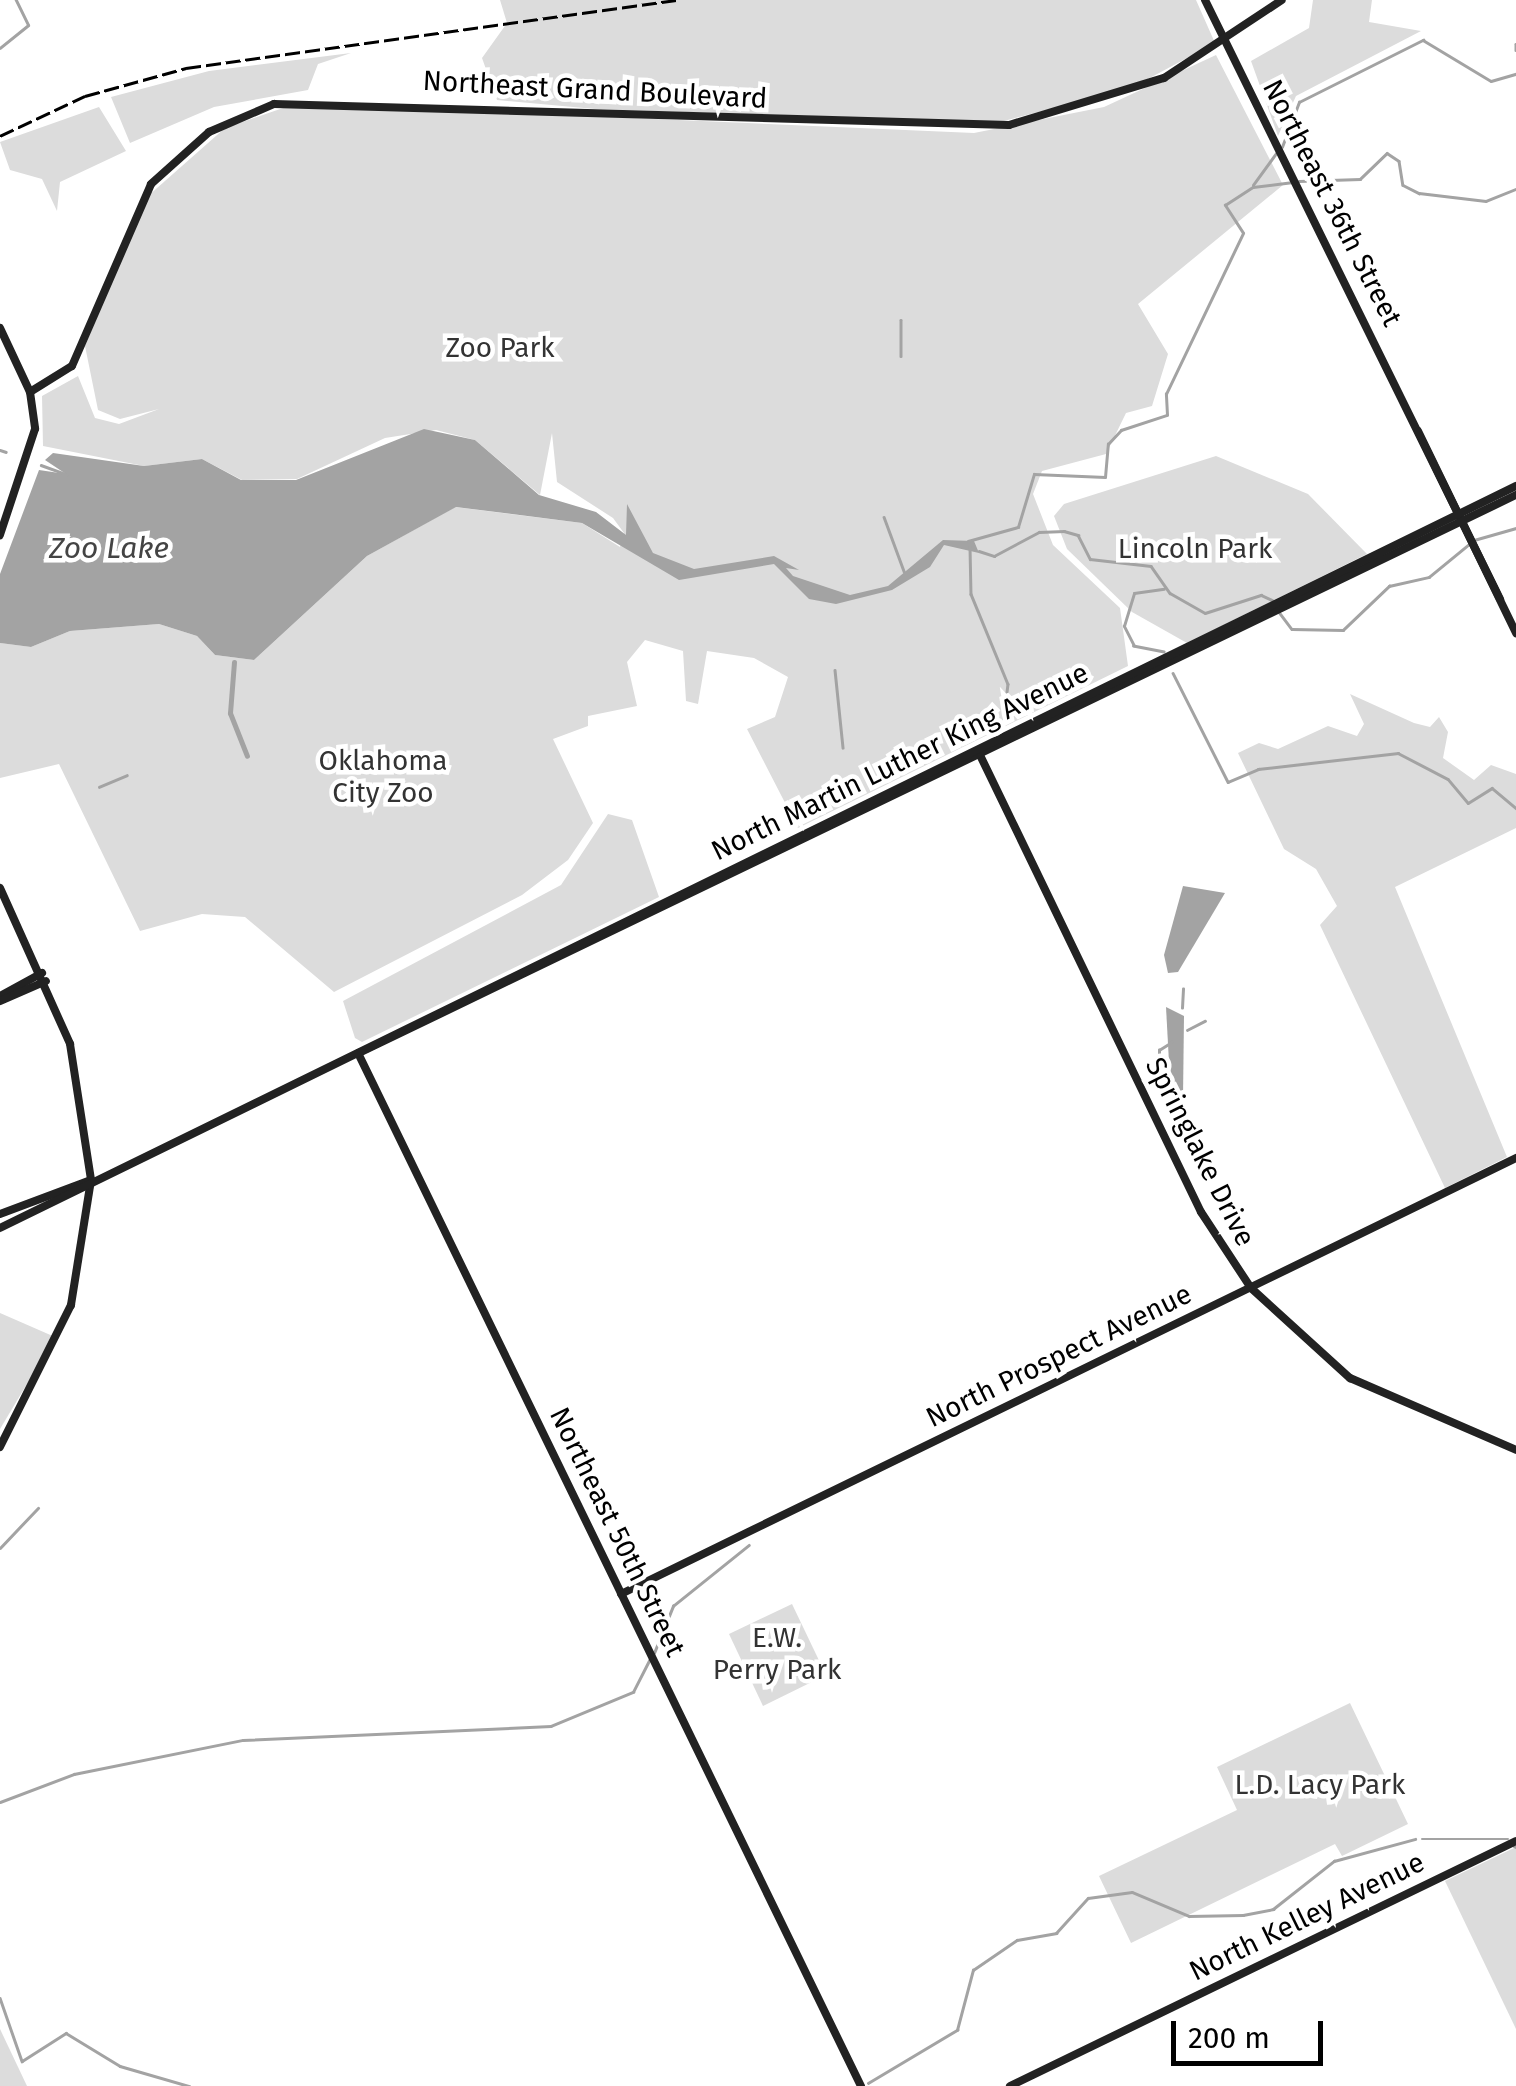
<!DOCTYPE html>
<style>
body{margin:0}
#map{position:relative;width:1516px;height:2086px;overflow:hidden;background:#fff;font-family:"Fira Sans",sans-serif}
div>[style]{position:absolute}
[style*='--x']{left:calc(var(--x)*1px);top:calc(var(--y)*1px);width:calc(var(--w)*1px);rotate:calc(var(--a)*1deg)}
.green>*{inset:0;background:#dcdcdc}
.water>*{inset:0;background:#a3a3a3}
.stream>*{height:2.5px;margin:-1.25px;padding:0 1.25px;transform-origin:1.25px;border-radius:1.25px;background:#a3a3a3}
.canal>*{height:5px;margin:-2.5px;padding:0 2.5px;transform-origin:2.5px;border-radius:2.5px;background:#a3a3a3}
.secondary>*{height:8px;margin:-4px;padding:0 4px;transform-origin:4px;border-radius:4px;background:#222}
.rail>*{height:2.5px;margin-top:-1.25px;transform-origin:0;background:repeating-linear-gradient(90deg,#000 0 15px,transparent 0 20px)}
span{translate:-50% -50%;white-space:nowrap;text-align:center;line-height:1.15;-webkit-text-stroke:9px #fff;paint-order:stroke}
.street-label{font-size:28px;color:#000}
.park-label{font-size:28px;color:#333}
.water-label{font-size:30px;color:#444;font-style:italic}
.scale{position:absolute;left:1171px;top:2021px;width:152px;height:45px;box-sizing:border-box;border:5px solid #000;border-top:0;padding-left:12px;font-size:30px;line-height:35px;white-space:nowrap;color:#000;-webkit-text-stroke:8px #fff;paint-order:stroke}
</style>
<div id="map">
<div class="green">
<i style="clip-path:polygon(500px 0,1196px 0,1215px 43px,1131px 88px,1000px 122px,595px 109px,497px 100px,482px 58px,507px 23px)"></i>
<i style="clip-path:polygon(1313px 0,1372px 0,1369px 22px,1421px 31px,1296px 96px,1278px 136px,1251px 61px,1309px 28px)"></i>
<i style="clip-path:polygon(351px 53px,318px 64px,308px 90px,214px 107px,130px 143px,111px 97px,209px 71px)"></i>
<i style="clip-path:polygon(1216px 55px,1283px 185px,1138px 304px,1168px 354px,1152px 406px,1126px 413px,1106px 454px,1042px 471px,1033px 494px,1053px 545px,1120px 608px,1128px 666px,798px 828px,747px 729px,775px 717px,788px 677px,754px 658px,707px 651px,698px 704px,686px 701px,683px 651px,645px 640px,627px 662px,637px 706px,588px 716px,588px 726px,553px 739px,593px 823px,568px 860px,522px 895px,334px 992px,245px 917px,202px 914px,140px 931px,59px 764px,0 778px,0 643px,31px 647px,70px 631px,159px 624px,197px 636px,215px 655px,254px 660px,367px 556px,455px 507px,582px 523px,620px 547px,624px 533px,613px 518px,557px 482px,552px 433px,540px 495px,475px 440px,436px 430px,385px 438px,297px 479px,242px 480px,202px 459px,144px 466px,43px 446px,42px 396px,78px 376px,95px 418px,119px 424px,159px 409px,120px 419px,98px 410px,85px 346px,148px 196px,225px 128px,286px 107px,406px 108px,974px 133px,1104px 107px)"></i>
<i style="clip-path:polygon(99px 107px,126px 151px,60px 182px,57px 211px,42px 179px,10px 170px,0 142px)"></i>
<i style="clip-path:polygon(1216px 456px,1308px 494px,1367px 554px,1187px 643px,1132px 612px,1067px 549px,1054px 516px,1064px 504px)"></i>
<i style="clip-path:polygon(1350px 694px,1414px 723px,1430px 727px,1439px 717px,1448px 732px,1443px 758px,1474px 780px,1491px 765px,1516px 774px,1516px 828px,1395px 887px,1507px 1157px,1445px 1188px,1320px 925px,1337px 906px,1316px 869px,1284px 849px,1238px 753px,1259px 743px,1278px 749px,1328px 726px,1357px 736px,1364px 724px)"></i>
<i style="clip-path:polygon(608px 814px,632px 820px,659px 897px,362px 1042px,355px 1038px,343px 1001px,561px 885px)"></i>
<i style="clip-path:polygon(0 1313px,55px 1337px,0 1429px)"></i>
<i style="clip-path:polygon(792px 1604px,826px 1675px,763px 1706px,729px 1634px)"></i>
<i style="clip-path:polygon(1350px 1703px,1408px 1824px,1342px 1856px,1335px 1844px,1131px 1943px,1099px 1876px,1237px 1810px,1217px 1767px)"></i>
<i style="clip-path:polygon(1516px 1847px,1516px 2029px,1445px 1881px)"></i>
<i style="clip-path:polygon(0 2029px,27px 2086px,0 2086px)"></i>
</div>
<div class="water">
<i style="clip-path:polygon(424px 429px,475px 440px,539px 495px,596px 512px,626px 535px,627px 504px,653px 553px,694px 569px,774px 556px,799px 570px,786px 568px,793px 576px,850px 595px,888px 586px,943px 540px,974px 541px,979px 553px,944px 545px,930px 567px,892px 590px,836px 604px,809px 599px,774px 564px,679px 580px,582px 523px,456px 507px,367px 556px,254px 660px,215px 655px,197px 636px,159px 624px,70px 631px,31px 647px,0 643px,0 574px,39px 470px,66px 474px,45px 460px,53px 453px,144px 466px,202px 459px,241px 480px,296px 480px)"></i>
<i style="clip-path:polygon(1183px 886px,1225px 893px,1178px 972px,1168px 973px,1164px 955px)"></i>
<i style="clip-path:polygon(1166px 1007px,1184px 1016px,1183px 1097px,1170px 1081px)"></i>
</div>
<div class="stream">
<i style="--x:1516;--y:44;--w:6;--a:90"></i>
<i style="--x:0;--y:48;--w:36;--a:-39"></i>
<i style="--x:28;--y:25;--w:28;--a:-116"></i>
<i style="--x:1282;--y:147;--w:48;--a:-69.3"></i>
<i style="--x:1299;--y:102;--w:139;--a:-26.6"></i>
<i style="--x:1423;--y:40;--w:79;--a:31.1"></i>
<i style="--x:1491;--y:81;--w:26;--a:-16"></i>
<i style="--x:1299;--y:181;--w:61;--a:-1.9"></i>
<i style="--x:1360;--y:179;--w:37;--a:-44"></i>
<i style="--x:1387;--y:153;--w:14;--a:34"></i>
<i style="--x:1399;--y:161;--w:24;--a:81"></i>
<i style="--x:1403;--y:185;--w:18;--a:27"></i>
<i style="--x:1419;--y:193;--w:67;--a:6.8"></i>
<i style="--x:1486;--y:201;--w:32;--a:-22"></i>
<i style="--x:1253;--y:185;--w:39;--a:-54"></i>
<i style="--x:901;--y:320;--w:36;--a:90"></i>
<i style="--x:0;--y:450;--w:6;--a:18"></i>
<i style="--x:41;--y:465;--w:27;--a:20"></i>
<i style="--x:884;--y:517;--w:58;--a:69.7"></i>
<i style="--x:1474;--y:540;--w:44;--a:-15.9"></i>
<i style="--x:968;--y:541;--w:52;--a:-15.6"></i>
<i style="--x:1018;--y:527;--w:55;--a:-73.2"></i>
<i style="--x:1034;--y:474;--w:71;--a:2.4"></i>
<i style="--x:1105;--y:477;--w:33;--a:-85"></i>
<i style="--x:1108;--y:444;--w:19;--a:-47"></i>
<i style="--x:1121;--y:430;--w:48;--a:-18.1"></i>
<i style="--x:1167;--y:415;--w:21;--a:-93"></i>
<i style="--x:1166;--y:394;--w:178;--a:-64.4"></i>
<i style="--x:1243;--y:233;--w:33;--a:-123"></i>
<i style="--x:1225;--y:205;--w:33;--a:-33"></i>
<i style="--x:1253;--y:187;--w:38;--a:-7"></i>
<i style="--x:970;--y:547;--w:47;--a:88.8"></i>
<i style="--x:971;--y:594;--w:97;--a:67.7"></i>
<i style="--x:1008;--y:684;--w:39;--a:97"></i>
<i style="--x:979;--y:551;--w:16;--a:18"></i>
<i style="--x:994;--y:556;--w:51;--a:-28.1"></i>
<i style="--x:1039;--y:532;--w:25;--a:-2"></i>
<i style="--x:1064;--y:531;--w:15;--a:16"></i>
<i style="--x:1078;--y:535;--w:27;--a:63"></i>
<i style="--x:1090;--y:559;--w:61;--a:6.5"></i>
<i style="--x:1151;--y:566;--w:33;--a:55"></i>
<i style="--x:1170;--y:593;--w:40;--a:29.7"></i>
<i style="--x:1205;--y:613;--w:59;--a:-17.8"></i>
<i style="--x:1261;--y:595;--w:12;--a:24"></i>
<i style="--x:1279;--y:612;--w:21;--a:53"></i>
<i style="--x:1292;--y:629;--w:51;--a:1.1"></i>
<i style="--x:1343;--y:630;--w:64;--a:-43.7"></i>
<i style="--x:1389;--y:586;--w:41;--a:-12.7"></i>
<i style="--x:1429;--y:577;--w:50;--a:-39.4"></i>
<i style="--x:1164;--y:652;--w:31;--a:-169"></i>
<i style="--x:1134;--y:646;--w:22;--a:-117"></i>
<i style="--x:1124;--y:626;--w:34;--a:-73"></i>
<i style="--x:1134;--y:593;--w:30;--a:-8"></i>
<i style="--x:835;--y:670;--w:78;--a:84.1"></i>
<i style="--x:1173;--y:673;--w:122;--a:63.2"></i>
<i style="--x:1228;--y:782;--w:33;--a:-23"></i>
<i style="--x:1258;--y:769;--w:141;--a:-6.5"></i>
<i style="--x:1398;--y:753;--w:56;--a:27.5"></i>
<i style="--x:1448;--y:779;--w:31;--a:50"></i>
<i style="--x:1468;--y:803;--w:28;--a:-32"></i>
<i style="--x:1492;--y:788;--w:31;--a:40"></i>
<i style="--x:99;--y:787;--w:30;--a:-23"></i>
<i style="--x:1182;--y:1008;--w:19;--a:-87"></i>
<i style="--x:1187;--y:1030;--w:20;--a:-27"></i>
<i style="--x:1159;--y:1080;--w:30;--a:-90"></i>
<i style="--x:1159;--y:1050;--w:15;--a:-32"></i>
<i style="--x:0;--y:1548;--w:55;--a:-46.5"></i>
<i style="--x:654;--y:1653;--w:51;--a:-68"></i>
<i style="--x:673;--y:1606;--w:97;--a:-38.8"></i>
<i style="--x:0;--y:1802;--w:79;--a:-20.7"></i>
<i style="--x:74;--y:1774;--w:172;--a:-11.4"></i>
<i style="--x:243;--y:1740;--w:308;--a:-2.6"></i>
<i style="--x:551;--y:1726;--w:89;--a:-22.5"></i>
<i style="--x:633;--y:1692;--w:37;--a:-63"></i>
<i style="--x:1422;--y:1839;--w:86;--a:0"></i>
<i style="--x:1514;--y:1846;--w:2;--a:27"></i>
<i style="--x:0;--y:1998;--w:67;--a:70.8"></i>
<i style="--x:22;--y:2061;--w:52;--a:-32.5"></i>
<i style="--x:66;--y:2033;--w:63;--a:31.4"></i>
<i style="--x:120;--y:2066;--w:72;--a:16.2"></i>
<i style="--x:868;--y:2083;--w:104;--a:-30.8"></i>
<i style="--x:957;--y:2030;--w:62;--a:-75.1"></i>
<i style="--x:973;--y:1970;--w:53;--a:-34.3"></i>
<i style="--x:1017;--y:1940;--w:40;--a:-10"></i>
<i style="--x:1056;--y:1933;--w:47;--a:-47.6"></i>
<i style="--x:1088;--y:1898;--w:44;--a:-7.8"></i>
<i style="--x:1132;--y:1892;--w:62;--a:22.8"></i>
<i style="--x:1189;--y:1916;--w:54;--a:-1.1"></i>
<i style="--x:1243;--y:1915;--w:31;--a:-11"></i>
<i style="--x:1273;--y:1909;--w:78;--a:-38.2"></i>
<i style="--x:1334;--y:1861;--w:84;--a:-15.2"></i>
</div>
<div class="canal">
<i style="--x:234;--y:662;--w:51;--a:94.5"></i>
<i style="--x:230;--y:713;--w:46;--a:68.4"></i>
</div>
<div class="secondary">
<i style="--x:1205;--y:0;--w:668;--a:63.78"></i>
<i style="--x:0;--y:328;--w:71;--a:64.9"></i>
<i style="--x:30;--y:392;--w:37;--a:82"></i>
<i style="--x:35;--y:429;--w:112;--a:108.3"></i>
<i style="--x:30;--y:392;--w:49;--a:-31.8"></i>
<i style="--x:72;--y:366;--w:198;--a:-66.5"></i>
<i style="--x:151;--y:184;--w:78;--a:-41.9"></i>
<i style="--x:209;--y:132;--w:71;--a:-23.3"></i>
<i style="--x:274;--y:104;--w:735;--a:1.64"></i>
<i style="--x:1009;--y:125;--w:162;--a:-16.9"></i>
<i style="--x:1164;--y:78;--w:141;--a:-33.5"></i>
<i style="--x:1418;--y:431;--w:225;--a:64.1"></i>
<i style="--x:979;--y:753;--w:510;--a:64.19"></i>
<i style="--x:1201;--y:1212;--w:91;--a:56.7"></i>
<i style="--x:1251;--y:1288;--w:134;--a:42.3"></i>
<i style="--x:1350;--y:1378;--w:181;--a:23.4"></i>
<i style="--x:0;--y:888;--w:171;--a:65.8"></i>
<i style="--x:70;--y:1044;--w:138;--a:81.2"></i>
<i style="--x:91;--y:1180;--w:127;--a:99.1"></i>
<i style="--x:71;--y:1305;--w:159;--a:116.6"></i>
<i style="--x:0;--y:996;--w:48;--a:-28.7"></i>
<i style="--x:0;--y:1001;--w:50;--a:-23.5"></i>
<i style="--x:358;--y:1053;--w:1149;--a:64.04"></i>
<i style="--x:359;--y:1053;--w:1285;--a:-25.75"></i>
<i style="--x:0;--y:1214;--w:97;--a:-20.5"></i>
<i style="--x:0;--y:1228;--w:1688;--a:-26.08"></i>
<i style="--x:621;--y:1594;--w:996;--a:-25.97"></i>
<i style="--x:1010;--y:2086;--w:562;--a:-25.84"></i>
</div>
<div class="rail">
<i style="--x:0;--y:136;--w:94;--a:-25.2"></i>
<i style="--x:85;--y:96;--w:105;--a:-15.5"></i>
<i style="--x:186;--y:68;--w:495;--a:-7.9"></i>
</div>
<div class="street-label">
<span style="left:595px;top:90px;rotate:3deg">Northeast Grand Boulevard</span>
<span style="left:1332px;top:203px;rotate:63deg">Northeast 36th Street</span>
<span style="left:900px;top:762px;rotate:-26deg">North Martin Luther King Avenue</span>
<span style="left:1200px;top:1152px;rotate:63deg">Springlake Drive</span>
<span style="left:1059px;top:1356px;rotate:-26deg">North Prospect Avenue</span>
<span style="left:617px;top:1532px;rotate:64deg">Northeast 50th Street</span>
<span style="left:1307px;top:1917px;rotate:-26deg">North Kelley Avenue</span>
</div>
<div class="park-label">
<span style="left:500px;top:348px">Zoo Park</span>
<span style="left:1195px;top:549px">Lincoln Park</span>
<span style="left:383px;top:777px">Oklahoma<br>City Zoo</span>
<span style="left:777px;top:1654px">E.W.<br>Perry Park</span>
<span style="left:1320px;top:1785px">L.D. Lacy Park</span>
</div>
<div class="water-label">
<span style="left:109px;top:548px">Zoo Lake</span>
</div>
<div class="scale">200 m</div>
</div>
